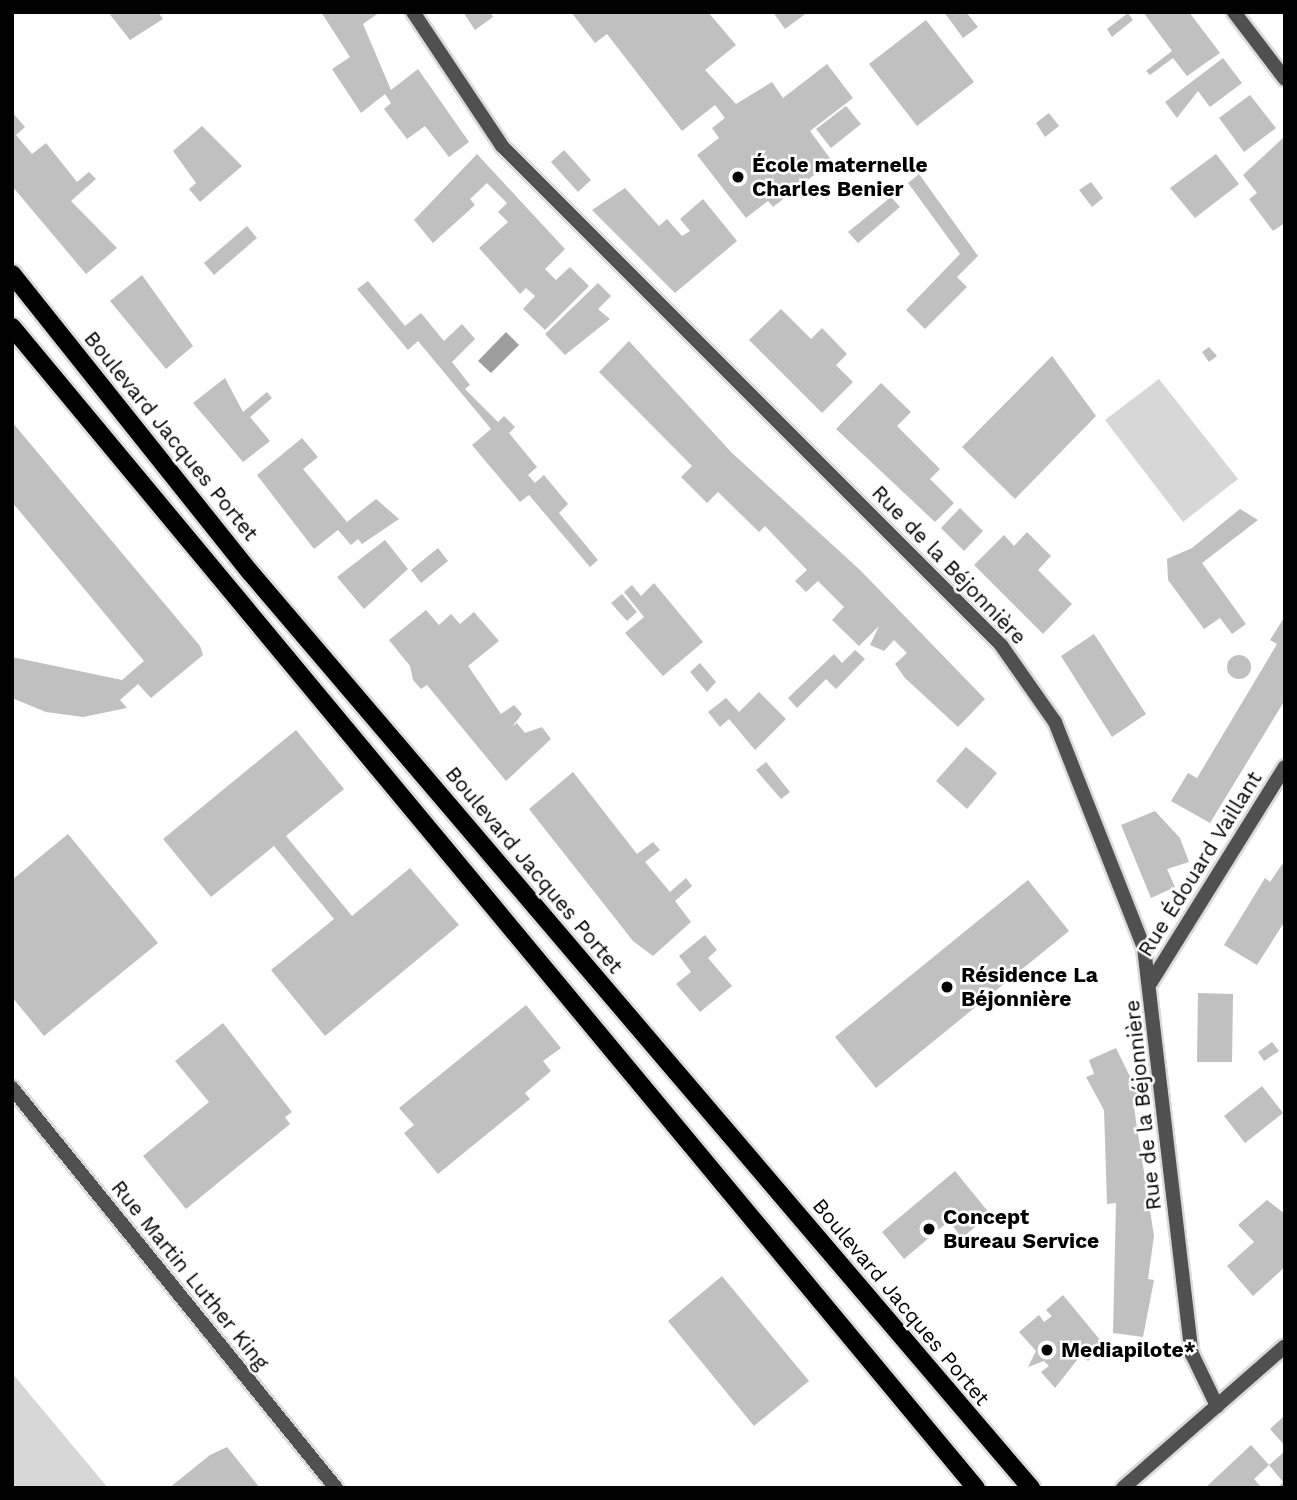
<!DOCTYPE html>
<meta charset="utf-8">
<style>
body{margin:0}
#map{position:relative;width:1297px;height:1500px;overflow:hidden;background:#fff;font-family:"Work Sans",sans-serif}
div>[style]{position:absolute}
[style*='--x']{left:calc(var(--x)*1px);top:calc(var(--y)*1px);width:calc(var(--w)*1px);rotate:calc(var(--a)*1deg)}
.green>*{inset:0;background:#d7d7d7}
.water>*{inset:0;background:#9e9e9e}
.building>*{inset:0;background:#c0c0c0}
.round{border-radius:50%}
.roads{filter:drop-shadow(2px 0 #dbdbdb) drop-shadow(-2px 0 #dbdbdb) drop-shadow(0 2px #dbdbdb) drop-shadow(0 -2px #dbdbdb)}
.minor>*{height:14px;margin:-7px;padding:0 7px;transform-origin:7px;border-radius:7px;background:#505050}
.primary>*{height:18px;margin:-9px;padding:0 9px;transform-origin:9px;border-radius:9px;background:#000}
.dots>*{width:19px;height:19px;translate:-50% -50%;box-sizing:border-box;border:4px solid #fff;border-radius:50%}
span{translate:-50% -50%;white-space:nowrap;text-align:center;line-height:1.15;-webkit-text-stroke:5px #fff;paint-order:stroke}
.poi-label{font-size:21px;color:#000;font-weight:700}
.left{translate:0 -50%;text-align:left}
.street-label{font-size:21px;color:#000}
.frame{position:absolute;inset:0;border:14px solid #000;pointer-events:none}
</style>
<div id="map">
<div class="green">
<i style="clip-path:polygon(1159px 379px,1238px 479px,1183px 522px,1105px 420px)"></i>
<i style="clip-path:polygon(12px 1373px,108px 1488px,12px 1488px)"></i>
</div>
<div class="water">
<i style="clip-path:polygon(506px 332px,519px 345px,491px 373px,478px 361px)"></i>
</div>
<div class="building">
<i style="clip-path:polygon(108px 12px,158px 12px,163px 19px,130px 40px)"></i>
<i style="clip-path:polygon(321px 12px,380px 12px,363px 24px,391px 90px,418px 69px,469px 142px,449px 157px,425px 126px,407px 139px,384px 109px,391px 103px,385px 94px,361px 113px,332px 69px,350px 57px)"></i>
<i style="clip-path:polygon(463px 12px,490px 12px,493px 17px,475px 30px)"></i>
<i style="clip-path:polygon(571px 12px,708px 12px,736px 45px,705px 70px,736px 104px,772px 82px,783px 98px,827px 64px,853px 98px,810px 131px,832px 161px,773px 207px,768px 201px,746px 218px,697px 155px,719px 138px,712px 128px,725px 118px,715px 105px,682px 131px,607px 34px,595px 43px)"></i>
<i style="clip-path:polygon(773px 12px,808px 12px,785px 29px)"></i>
<i style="clip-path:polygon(944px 12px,966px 12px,978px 27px,963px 38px)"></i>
<i style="clip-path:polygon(1143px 12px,1189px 12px,1220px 53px,1187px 76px,1173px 58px,1150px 75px,1146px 71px,1172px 51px)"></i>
<i style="clip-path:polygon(1128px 13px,1133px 20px,1112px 37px,1107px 29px)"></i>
<i style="clip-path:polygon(926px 20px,974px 82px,917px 126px,869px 64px)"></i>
<i style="clip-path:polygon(1223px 58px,1242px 83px,1210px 107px,1198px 91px,1177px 118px,1165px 102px)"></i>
<i style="clip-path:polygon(1250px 95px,1276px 128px,1244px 152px,1219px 118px)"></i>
<i style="clip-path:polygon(846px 106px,861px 124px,831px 148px,816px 129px)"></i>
<i style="clip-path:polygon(12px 112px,25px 127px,16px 135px,32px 154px,46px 143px,77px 182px,89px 172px,96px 179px,71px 201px,117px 248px,86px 274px,12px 186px)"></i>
<i style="clip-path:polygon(1049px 113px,1059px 126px,1045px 137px,1036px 123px)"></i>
<i style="clip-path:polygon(202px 126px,242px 166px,200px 202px,189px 189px,196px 183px,173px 151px)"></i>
<i style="clip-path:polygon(1283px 138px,1285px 223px,1273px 231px,1249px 199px,1257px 193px,1243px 175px)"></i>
<i style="clip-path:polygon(564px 150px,591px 180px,578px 192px,551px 162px)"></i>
<i style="clip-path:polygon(477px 154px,565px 249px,545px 269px,556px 280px,570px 267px,589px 286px,545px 330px,523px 309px,535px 296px,526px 288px,520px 294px,479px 248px,508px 222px,498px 212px,507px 203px,487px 183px,470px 199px,475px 205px,433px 243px,414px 220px)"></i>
<i style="clip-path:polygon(1216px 154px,1239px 184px,1195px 218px,1170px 188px)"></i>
<i style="clip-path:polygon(919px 174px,978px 256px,957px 277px,967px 287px,925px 329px,906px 310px,960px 254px,908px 183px)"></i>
<i style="clip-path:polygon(1091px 182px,1103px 198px,1092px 207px,1079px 190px)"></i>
<i style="clip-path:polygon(625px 188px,659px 226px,667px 219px,682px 236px,690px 231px,680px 219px,703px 199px,737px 241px,675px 293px,592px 210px)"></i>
<i style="clip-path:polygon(891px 197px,900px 207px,858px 243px,848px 232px)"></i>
<i style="clip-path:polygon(247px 226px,257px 238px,214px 275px,204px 263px)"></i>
<i style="clip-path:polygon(142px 275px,193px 346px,166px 369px,110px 301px)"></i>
<i style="clip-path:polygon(368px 281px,405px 326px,421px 313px,444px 341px,462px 324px,475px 339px,452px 362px,470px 385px,465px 389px,498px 422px,504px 416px,515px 427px,509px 433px,537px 467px,528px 475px,535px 483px,544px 475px,568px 504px,559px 513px,598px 560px,590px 567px,529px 495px,520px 502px,472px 445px,491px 429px,418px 341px,408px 350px,357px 289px)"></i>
<i style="clip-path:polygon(598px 283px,611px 296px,598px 309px,610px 319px,565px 355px,545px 334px)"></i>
<i style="clip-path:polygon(781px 309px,811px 339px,822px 328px,847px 354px,836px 365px,853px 382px,822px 413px,749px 340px)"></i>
<i style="clip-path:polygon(629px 341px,732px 453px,860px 570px,985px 699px,958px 727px,905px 678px,895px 664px,907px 653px,894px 640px,884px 651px,870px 645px,879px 626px,859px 646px,832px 620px,844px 607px,818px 581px,806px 592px,795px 581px,807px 570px,765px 526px,759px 532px,718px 492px,707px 503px,681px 477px,692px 466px,599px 372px)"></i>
<i style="clip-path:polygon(1209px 347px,1217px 356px,1209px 362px,1202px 352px)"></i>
<i style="clip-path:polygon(1052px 356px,1096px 416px,1015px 499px,962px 447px)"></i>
<i style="clip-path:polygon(225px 378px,243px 412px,267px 392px,272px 398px,250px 417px,270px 441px,243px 462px,193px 403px)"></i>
<i style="clip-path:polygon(881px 383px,911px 412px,897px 426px,940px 469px,930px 479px,954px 503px,935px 522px,836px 429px)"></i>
<i style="clip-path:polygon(12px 422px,200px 646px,203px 655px,151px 698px,138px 684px,120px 700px,127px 708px,83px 717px,46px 712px,12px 698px,12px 657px,122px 680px,144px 661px,12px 502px)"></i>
<i style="clip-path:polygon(302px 438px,318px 457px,303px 469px,347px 522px,376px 499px,399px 519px,362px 544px,358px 539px,351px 545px,338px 530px,314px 549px,257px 475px)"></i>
<i style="clip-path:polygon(960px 508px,983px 531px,964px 551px,941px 528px)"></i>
<i style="clip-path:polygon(1240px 509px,1258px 520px,1202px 563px,1246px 624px,1232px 634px,1220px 618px,1204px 629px,1168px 580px,1167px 559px,1192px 548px)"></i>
<i style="clip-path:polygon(1027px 532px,1051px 556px,1038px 570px,1072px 604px,1043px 634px,974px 565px,1004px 535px,1014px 546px)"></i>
<i style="clip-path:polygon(385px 540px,408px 569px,364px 609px,337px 577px)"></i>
<i style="clip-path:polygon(438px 548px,448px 561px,421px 583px,411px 570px)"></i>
<i style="clip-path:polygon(654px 583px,703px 642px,663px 676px,625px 633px,644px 617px,624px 592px,632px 585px,641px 596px)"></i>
<i style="clip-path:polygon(622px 594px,637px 612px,627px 621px,611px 603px)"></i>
<i style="clip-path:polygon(426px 610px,439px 625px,451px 614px,460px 624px,474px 612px,499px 641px,468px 666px,501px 714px,514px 705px,522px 714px,512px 727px,517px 723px,525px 733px,542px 727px,551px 739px,506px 781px,427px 685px,421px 689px,413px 680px,410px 666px,389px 640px)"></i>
<i style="clip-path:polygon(1285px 616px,1285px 700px,1210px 823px,1171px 801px,1188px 773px,1197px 778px,1277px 644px,1270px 640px)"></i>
<i style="clip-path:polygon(1094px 634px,1146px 714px,1112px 737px,1061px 656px)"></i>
<i style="clip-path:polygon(855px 650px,865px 659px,836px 689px,826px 679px,797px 708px,788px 698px,834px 654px,842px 663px)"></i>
<i class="round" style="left:1227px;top:655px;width:24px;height:24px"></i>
<i style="clip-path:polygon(700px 663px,716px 682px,707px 692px,690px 672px)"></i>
<i style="clip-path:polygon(759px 692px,786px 719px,755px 750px,729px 719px,720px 727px,708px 712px,726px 698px,739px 712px)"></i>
<i style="clip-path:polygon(296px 730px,344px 789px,286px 836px,352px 916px,410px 868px,459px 925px,325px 1036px,271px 970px,334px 919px,274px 846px,211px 897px,163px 839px)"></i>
<i style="clip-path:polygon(966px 747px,997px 773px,967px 809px,936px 781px)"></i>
<i style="clip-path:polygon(766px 762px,790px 792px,781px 799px,756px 770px)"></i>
<i style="clip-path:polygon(573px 772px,637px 854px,653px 842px,660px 850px,645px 862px,670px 892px,686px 878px,692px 886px,675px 901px,691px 922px,653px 956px,633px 941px,529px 809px)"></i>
<i style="clip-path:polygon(1155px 811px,1180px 838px,1189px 862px,1167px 869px,1175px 887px,1151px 898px,1121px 825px)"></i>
<i style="clip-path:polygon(68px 834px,158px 943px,44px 1036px,12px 997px,12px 880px)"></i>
<i style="clip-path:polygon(1285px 860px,1285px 921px,1257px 965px,1224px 945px,1265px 878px,1270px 882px)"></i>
<i style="clip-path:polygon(1028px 880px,1069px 931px,876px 1088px,835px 1037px)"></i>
<i style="clip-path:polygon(705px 935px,717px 950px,708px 958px,732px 986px,700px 1012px,676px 984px,691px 972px,679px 956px)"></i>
<i style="clip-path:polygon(1198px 993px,1233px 994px,1232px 1062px,1197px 1062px)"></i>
<i style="clip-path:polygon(526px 1005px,561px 1048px,543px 1061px,551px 1071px,525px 1093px,530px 1099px,438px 1174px,404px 1133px,414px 1125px,399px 1108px)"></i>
<i style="clip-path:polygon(223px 1023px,292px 1112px,285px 1117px,290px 1124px,186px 1209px,143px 1156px,209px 1102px,175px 1061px)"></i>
<i style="clip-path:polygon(1272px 1042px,1279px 1051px,1264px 1061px,1258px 1052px)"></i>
<i style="clip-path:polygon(1116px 1048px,1139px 1095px,1133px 1098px,1136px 1121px,1154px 1236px,1148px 1279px,1154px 1280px,1143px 1337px,1113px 1333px,1116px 1203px,1107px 1204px,1104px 1110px,1086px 1077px,1094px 1074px,1089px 1060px)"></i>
<i style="clip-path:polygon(1262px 1086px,1283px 1113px,1245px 1143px,1224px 1116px)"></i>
<i style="clip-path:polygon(955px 1171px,990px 1214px,962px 1238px,949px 1221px,904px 1259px,882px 1232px)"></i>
<i style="clip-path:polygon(1267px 1200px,1285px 1214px,1285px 1267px,1253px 1296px,1227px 1266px,1254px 1242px,1238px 1225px)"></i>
<i style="clip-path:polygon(722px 1276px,809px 1381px,754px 1426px,668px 1321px)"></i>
<i style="clip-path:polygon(1063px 1295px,1105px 1346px,1088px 1361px,1081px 1355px,1055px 1388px,1041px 1372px,1049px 1366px,1044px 1361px,1028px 1367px,1036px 1351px,1019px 1332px,1039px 1315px,1044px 1322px,1052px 1316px,1046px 1310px)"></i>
<i style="clip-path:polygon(1285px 1415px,1285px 1446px,1270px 1429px)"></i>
<i style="clip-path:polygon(1251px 1445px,1269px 1465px,1254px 1479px,1262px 1488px,1205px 1488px)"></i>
<i style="clip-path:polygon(227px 1447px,260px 1488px,169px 1488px,210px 1455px)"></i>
<i style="clip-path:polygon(1285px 1451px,1285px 1488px,1277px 1488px,1283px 1482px,1269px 1465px)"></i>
</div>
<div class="roads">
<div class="minor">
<i style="--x:413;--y:12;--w:161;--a:56.4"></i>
<i style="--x:502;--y:146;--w:706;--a:45"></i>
<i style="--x:1001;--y:645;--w:94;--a:55"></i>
<i style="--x:1055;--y:722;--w:243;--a:68.5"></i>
<i style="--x:1144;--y:948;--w:409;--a:83.3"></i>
<i style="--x:1192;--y:1354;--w:58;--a:64.3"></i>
<i style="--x:1234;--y:12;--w:84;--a:52.7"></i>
<i style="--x:1151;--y:982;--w:253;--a:-58.1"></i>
<i style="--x:12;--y:1088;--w:515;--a:50.99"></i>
<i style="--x:1123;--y:1488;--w:215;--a:-41.2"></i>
</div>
<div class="primary">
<i style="--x:12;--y:274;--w:381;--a:51.4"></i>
<i style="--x:250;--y:572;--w:1204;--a:49.55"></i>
<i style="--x:12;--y:327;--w:1509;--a:50.3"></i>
</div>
</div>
<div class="dots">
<i style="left:738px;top:177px;background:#000"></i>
<i style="left:947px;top:987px;background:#000"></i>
<i style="left:929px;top:1229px;background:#000"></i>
<i style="left:1047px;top:1350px;background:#000"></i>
</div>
<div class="poi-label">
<span class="left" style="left:752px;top:177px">École maternelle<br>Charles Benier</span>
<span class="left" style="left:961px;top:987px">Résidence La<br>Béjonnière</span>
<span class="left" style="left:943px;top:1229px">Concept<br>Bureau Service</span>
<span class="left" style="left:1061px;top:1350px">Mediapilote*</span>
</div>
<div class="street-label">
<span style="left:171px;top:436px;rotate:51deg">Boulevard Jacques Portet</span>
<span style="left:949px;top:565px;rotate:46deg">Rue de la Béjonnière</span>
<span style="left:1200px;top:864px;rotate:-58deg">Rue Édouard Vaillant</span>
<span style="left:534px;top:870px;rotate:50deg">Boulevard Jacques Portet</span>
<span style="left:1143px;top:1105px;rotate:-96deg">Rue de la Béjonnière</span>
<span style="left:190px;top:1275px;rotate:51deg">Rue Martin Luther King</span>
<span style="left:901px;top:1302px;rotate:50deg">Boulevard Jacques Portet</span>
</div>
<div class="frame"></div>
</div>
